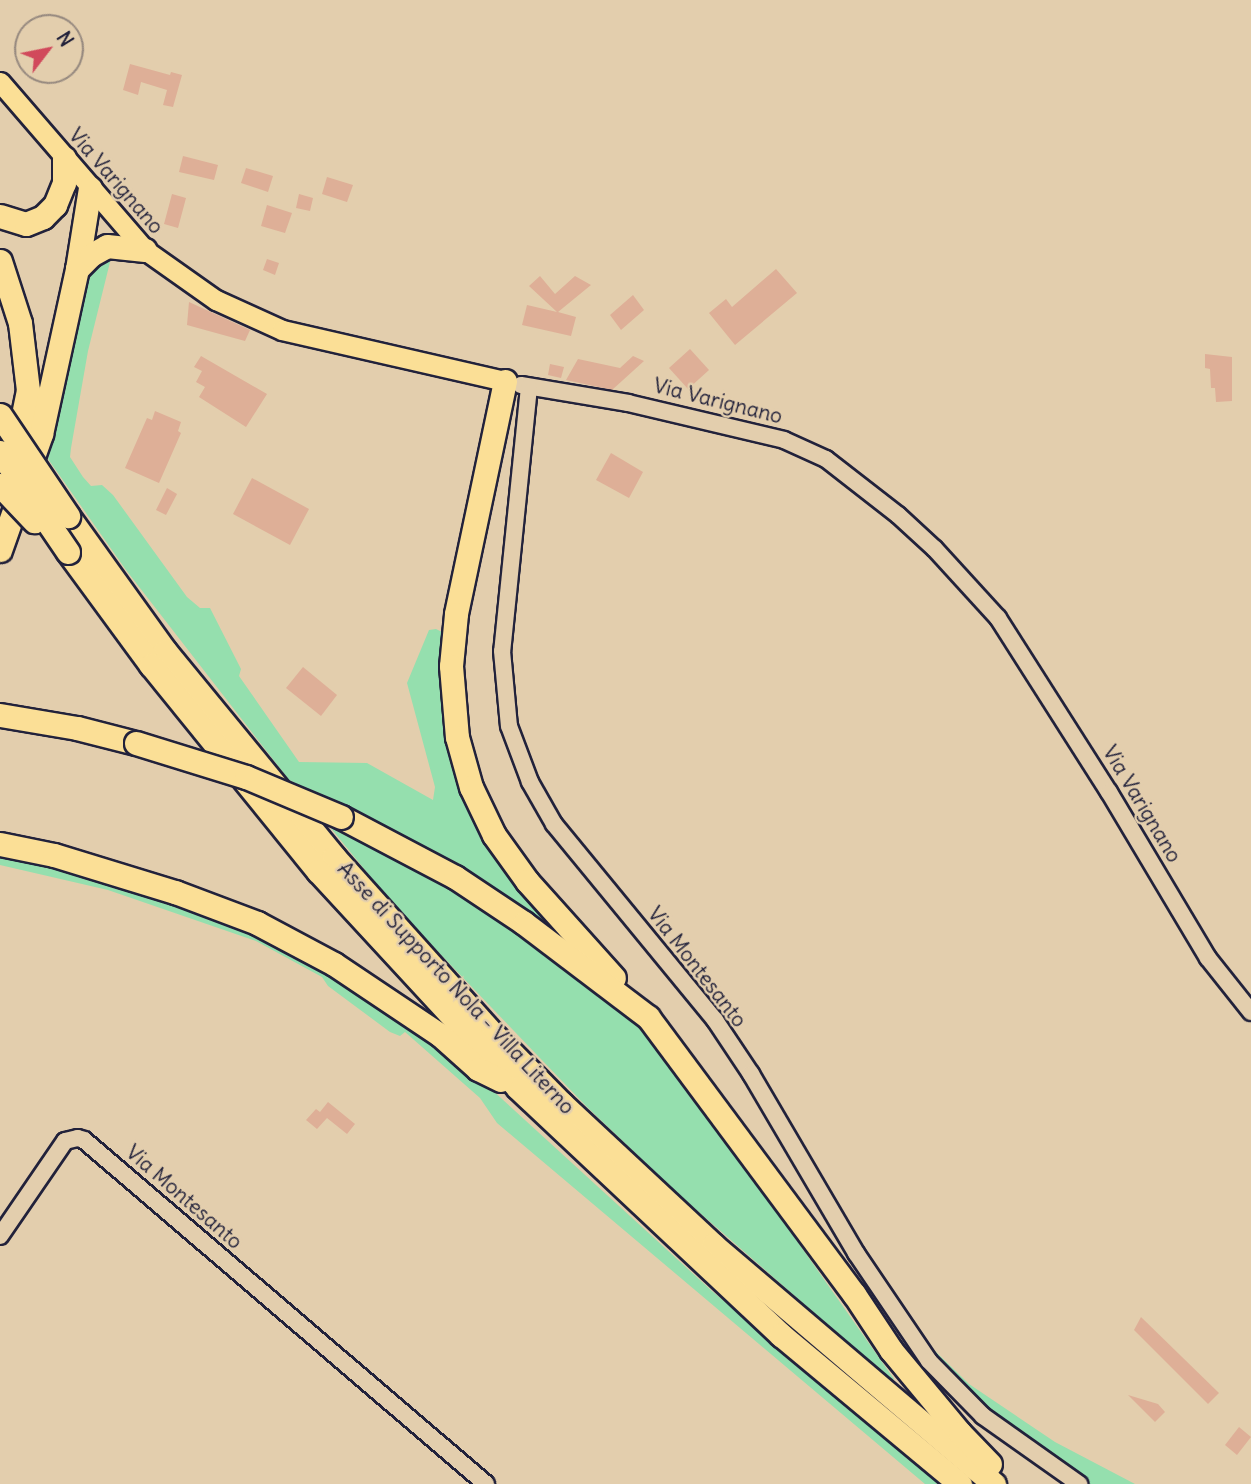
<!DOCTYPE html>
<style>
body{margin:0}
#map{position:relative;width:1251px;height:1484px;overflow:hidden;background:#e3cead;font-family:Delius,sans-serif}
div>[style]{position:absolute}
[style*='--x']{left:calc(var(--x)*1px);top:calc(var(--y)*1px);width:calc(var(--w)*1px);rotate:calc(var(--a)*1deg)}
.green>*{inset:0;background:#95dfae}
.building>*{inset:0;background:#deaf97}
.roads{filter:drop-shadow(2px 0 #22223b) drop-shadow(-2px 0 #22223b) drop-shadow(0 2px #22223b) drop-shadow(0 -2px #22223b)}
.minor>*{height:16px;margin:-8px;padding:0 8px;transform-origin:8px;border-radius:8px;background:#e3cead}
.major>*{height:19px;margin:-9.5px;padding:0 9.5px;transform-origin:9.5px;border-radius:9.5px;background:#fbdf96}
.highway>*{height:23px;margin:-11.5px;padding:0 11.5px;transform-origin:11.5px;border-radius:11.5px;background:#fbdf96}
.bridges{filter:drop-shadow(2px 0 #22223b) drop-shadow(-2px 0 #22223b) drop-shadow(0 2px #22223b) drop-shadow(0 -2px #22223b)}
.highway-bridge>*{height:23px;margin:-11.5px;padding:0 11.5px;transform-origin:11.5px;border-radius:11.5px;background:#fbdf96}
span{translate:-50% -50%;white-space:nowrap;text-align:center;line-height:1.15;-webkit-text-stroke:5px #e3cead;paint-order:stroke}
.street-label{font-size:21px;color:#22223b}
.north{position:absolute;left:14px;top:14px;width:70px;height:70px;box-sizing:border-box;background:#e3cead;border:2px solid #96897f;border-radius:50%;rotate:58deg;font-size:19px;font-weight:700;line-height:28px;text-align:center;color:#22223b}
.north::after{content:'';display:block;margin:auto;width:24px;height:32px;background:#d1495b;clip-path:polygon(50% 0,100% 100%,50% 72%,0 100%)}
</style>
<div id="map">
<div class="green">
<i style="clip-path:polygon(112px 254px,88px 351px,71px 448px,70px 457px,83px 477px,91px 486px,102px 485px,113px 495px,187px 597px,200px 608px,210px 608px,241px 669px,239px 676px,299px 762px,367px 763px,433px 800px,435px 787px,407px 683px,429px 630px,436px 629px,444px 633px,465px 785px,576px 944px,562px 940px,486px 881px,433px 851px,289px 780px,126px 570px,48px 459px,85px 276px,91px 265px)"></i>
<i style="clip-path:polygon(325px 821px,443px 882px,508px 923px,591px 985px,634px 1023px,657px 1046px,693px 1093px,894px 1379px,892px 1381px,677px 1193px,586px 1106px,396px 908px)"></i>
<i style="clip-path:polygon(0 851px,133px 884px,293px 949px,444px 1046px,712px 1291px,943px 1484px,925px 1484px,497px 1123px,480px 1098px,405px 1032px,400px 1036px,390px 1032px,328px 986px,322px 977px,256px 941px,108px 890px,0 865px)"></i>
<i style="clip-path:polygon(935px 1351px,969px 1384px,1055px 1442px,1135px 1484px,1085px 1484px,983px 1412px,935px 1359px)"></i>
</div>
<div class="building">
<i style="clip-path:polygon(130px 64px,170px 75px,171px 72px,182px 75px,173px 107px,163px 105px,167px 90px,141px 82px,138px 95px,123px 90px)"></i>
<i style="clip-path:polygon(183px 156px,218px 165px,214px 180px,179px 172px)"></i>
<i style="clip-path:polygon(246px 168px,273px 176px,268px 192px,241px 183px)"></i>
<i style="clip-path:polygon(327px 177px,353px 185px,347px 202px,322px 194px)"></i>
<i style="clip-path:polygon(172px 194px,186px 198px,178px 228px,164px 224px)"></i>
<i style="clip-path:polygon(299px 194px,313px 198px,310px 211px,296px 208px)"></i>
<i style="clip-path:polygon(267px 205px,292px 213px,285px 233px,261px 226px)"></i>
<i style="clip-path:polygon(267px 259px,279px 263px,275px 275px,263px 270px)"></i>
<i style="clip-path:polygon(776px 269px,797px 293px,735px 345px,709px 313px,726px 299px,732px 307px)"></i>
<i style="clip-path:polygon(540px 276px,555px 294px,575px 276px,591px 285px,558px 312px,576px 317px,571px 336px,522px 325px,527px 305px,557px 312px,529px 286px)"></i>
<i style="clip-path:polygon(633px 295px,644px 310px,621px 330px,610px 315px)"></i>
<i style="clip-path:polygon(189px 302px,250px 330px,245px 341px,187px 325px)"></i>
<i style="clip-path:polygon(690px 349px,709px 370px,688px 389px,669px 368px)"></i>
<i style="clip-path:polygon(1205px 354px,1232px 357px,1232px 401px,1216px 402px,1215px 388px,1211px 388px,1210px 369px,1205px 368px)"></i>
<i style="clip-path:polygon(201px 356px,267px 394px,246px 427px,199px 397px,205px 387px,196px 382px,202px 371px,194px 367px)"></i>
<i style="clip-path:polygon(633px 356px,644px 361px,612px 390px,566px 380px,578px 359px,620px 368px)"></i>
<i style="clip-path:polygon(550px 364px,564px 367px,561px 378px,548px 375px)"></i>
<i style="clip-path:polygon(155px 411px,181px 422px,178px 431px,181px 433px,159px 483px,125px 468px,147px 418px,152px 420px)"></i>
<i style="clip-path:polygon(611px 453px,643px 472px,629px 498px,596px 480px)"></i>
<i style="clip-path:polygon(252px 478px,309px 509px,290px 545px,233px 514px)"></i>
<i style="clip-path:polygon(167px 488px,177px 494px,166px 515px,156px 510px)"></i>
<i style="clip-path:polygon(303px 667px,337px 695px,321px 716px,286px 688px)"></i>
<i style="clip-path:polygon(328px 1102px,355px 1124px,347px 1134px,327px 1118px,317px 1129px,306px 1120px,316px 1109px,320px 1112px)"></i>
<i style="clip-path:polygon(1141px 1317px,1219px 1393px,1208px 1404px,1134px 1330px)"></i>
<i style="clip-path:polygon(1128px 1395px,1158px 1404px,1165px 1412px,1155px 1422px)"></i>
<i style="clip-path:polygon(1239px 1427px,1251px 1437px,1237px 1455px,1225px 1445px)"></i>
</div>
<div class="roads">
<div class="minor">
<i style="--x:521;--y:385;--w:109;--a:9.5"></i>
<i style="--x:628;--y:403;--w:160;--a:13.3"></i>
<i style="--x:784;--y:440;--w:46;--a:24.3"></i>
<i style="--x:826;--y:459;--w:91;--a:37.9"></i>
<i style="--x:898;--y:515;--w:50;--a:42.6"></i>
<i style="--x:935;--y:549;--w:93;--a:47.6"></i>
<i style="--x:998;--y:618;--w:206;--a:57.5"></i>
<i style="--x:1109;--y:792;--w:193;--a:59.2"></i>
<i style="--x:1208;--y:958;--w:69;--a:51.5"></i>
<i style="--x:529;--y:387;--w:265;--a:95.8"></i>
<i style="--x:502;--y:651;--w:75;--a:84.7"></i>
<i style="--x:509;--y:726;--w:60;--a:69.4"></i>
<i style="--x:530;--y:782;--w:48;--a:60.3"></i>
<i style="--x:554;--y:824;--w:254;--a:50.6"></i>
<i style="--x:715;--y:1020;--w:65;--a:56.3"></i>
<i style="--x:751;--y:1074;--w:208;--a:59.6"></i>
<i style="--x:856;--y:1253;--w:130;--a:55.9"></i>
<i style="--x:929;--y:1361;--w:77;--a:45.5"></i>
<i style="--x:983;--y:1416;--w:118;--a:35.3"></i>
<i style="--x:0;--y:1236;--w:115;--a:-55.6"></i>
<i style="--x:65;--y:1141;--w:13;--a:-13"></i>
<i style="--x:78;--y:1138;--w:6;--a:18"></i>
<i style="--x:84;--y:1140;--w:529;--a:40.55"></i>
</div>
<div class="major">
<i style="--x:0;--y:82;--w:222;--a:49.2"></i>
<i style="--x:145;--y:250;--w:87;--a:35.2"></i>
<i style="--x:216;--y:300;--w:72;--a:24.4"></i>
<i style="--x:282;--y:330;--w:229;--a:12.9"></i>
</div>
<div class="highway">
<i style="--x:0;--y:216;--w:27;--a:17"></i>
<i style="--x:26;--y:224;--w:18;--a:-22"></i>
<i style="--x:43;--y:217;--w:17;--a:-45"></i>
<i style="--x:55;--y:205;--w:24;--a:-68"></i>
<i style="--x:64;--y:183;--w:25;--a:-90"></i>
<i style="--x:0;--y:261;--w:65;--a:72.1"></i>
<i style="--x:20;--y:323;--w:67;--a:83.2"></i>
<i style="--x:28;--y:390;--w:65;--a:101.5"></i>
<i style="--x:77;--y:269;--w:82;--a:-80.9"></i>
<i style="--x:505;--y:381;--w:238;--a:101.9"></i>
<i style="--x:456;--y:614;--w:52;--a:95.5"></i>
<i style="--x:451;--y:666;--w:71;--a:85.2"></i>
<i style="--x:457;--y:737;--w:52;--a:74.4"></i>
<i style="--x:471;--y:787;--w:53;--a:64.4"></i>
<i style="--x:494;--y:835;--w:57;--a:54.3"></i>
<i style="--x:527;--y:881;--w:130;--a:48.1"></i>
<i style="--x:68;--y:516;--w:166;--a:54.3"></i>
<i style="--x:165;--y:651;--w:266;--a:50.6"></i>
<i style="--x:334;--y:857;--w:238;--a:48.1"></i>
<i style="--x:493;--y:1034;--w:98;--a:45.4"></i>
<i style="--x:562;--y:1104;--w:207;--a:43"></i>
<i style="--x:713;--y:1245;--w:369;--a:40.4"></i>
<i style="--x:0;--y:550;--w:123;--a:-70.5"></i>
<i style="--x:41;--y:434;--w:169;--a:-77.7"></i>
<i style="--x:77;--y:269;--w:20;--a:-45"></i>
<i style="--x:91;--y:255;--w:18;--a:-29"></i>
<i style="--x:107;--y:246;--w:38;--a:6"></i>
<i style="--x:68;--y:552;--w:140;--a:53.7"></i>
<i style="--x:151;--y:665;--w:265;--a:51"></i>
<i style="--x:318;--y:871;--w:295;--a:47.3"></i>
<i style="--x:518;--y:1088;--w:361;--a:43.2"></i>
<i style="--x:781;--y:1335;--w:233;--a:39.8"></i>
<i style="--x:0;--y:715;--w:78;--a:9.6"></i>
<i style="--x:77;--y:728;--w:61;--a:14.3"></i>
<i style="--x:341;--y:817;--w:129;--a:27.8"></i>
<i style="--x:455;--y:877;--w:83;--a:33.7"></i>
<i style="--x:524;--y:923;--w:156;--a:37.2"></i>
<i style="--x:648;--y:1017;--w:345;--a:53.4"></i>
<i style="--x:854;--y:1294;--w:67;--a:56.5"></i>
<i style="--x:891;--y:1350;--w:108;--a:50.3"></i>
<i style="--x:960;--y:1433;--w:43;--a:45.9"></i>
<i style="--x:0;--y:844;--w:55;--a:11.5"></i>
<i style="--x:54;--y:855;--w:127;--a:17"></i>
<i style="--x:175;--y:892;--w:88;--a:20.7"></i>
<i style="--x:257;--y:923;--w:87;--a:28"></i>
<i style="--x:334;--y:964;--w:128;--a:33.8"></i>
<i style="--x:440;--y:1035;--w:51;--a:41.8"></i>
<i style="--x:478;--y:1069;--w:25;--a:26"></i>
</div>
</div>
<div class="bridges">
<div class="highway-bridge">
<i style="--x:0;--y:415;--w:122;--a:56"></i>
<i style="--x:0;--y:452;--w:121;--a:55.8"></i>
<i style="--x:0;--y:485;--w:50;--a:46.6"></i>
<i style="--x:136;--y:743;--w:115;--a:17.2"></i>
<i style="--x:246;--y:777;--w:103;--a:22.8"></i>
</div>
</div>
<div class="street-label">
<span style="left:116px;top:181px;rotate:49deg">Via Varignano</span>
<span style="left:718px;top:401px;rotate:14deg">Via Varignano</span>
<span style="left:1142px;top:804px;rotate:59deg">Via Varignano</span>
<span style="left:697px;top:967px;rotate:52deg">Via Montesanto</span>
<span style="left:456px;top:988px;rotate:47deg">Asse di Supporto Nola - Villa Literno</span>
<span style="left:184px;top:1197px;rotate:41deg">Via Montesanto</span>
</div>
<div class="north">N</div>
</div>
